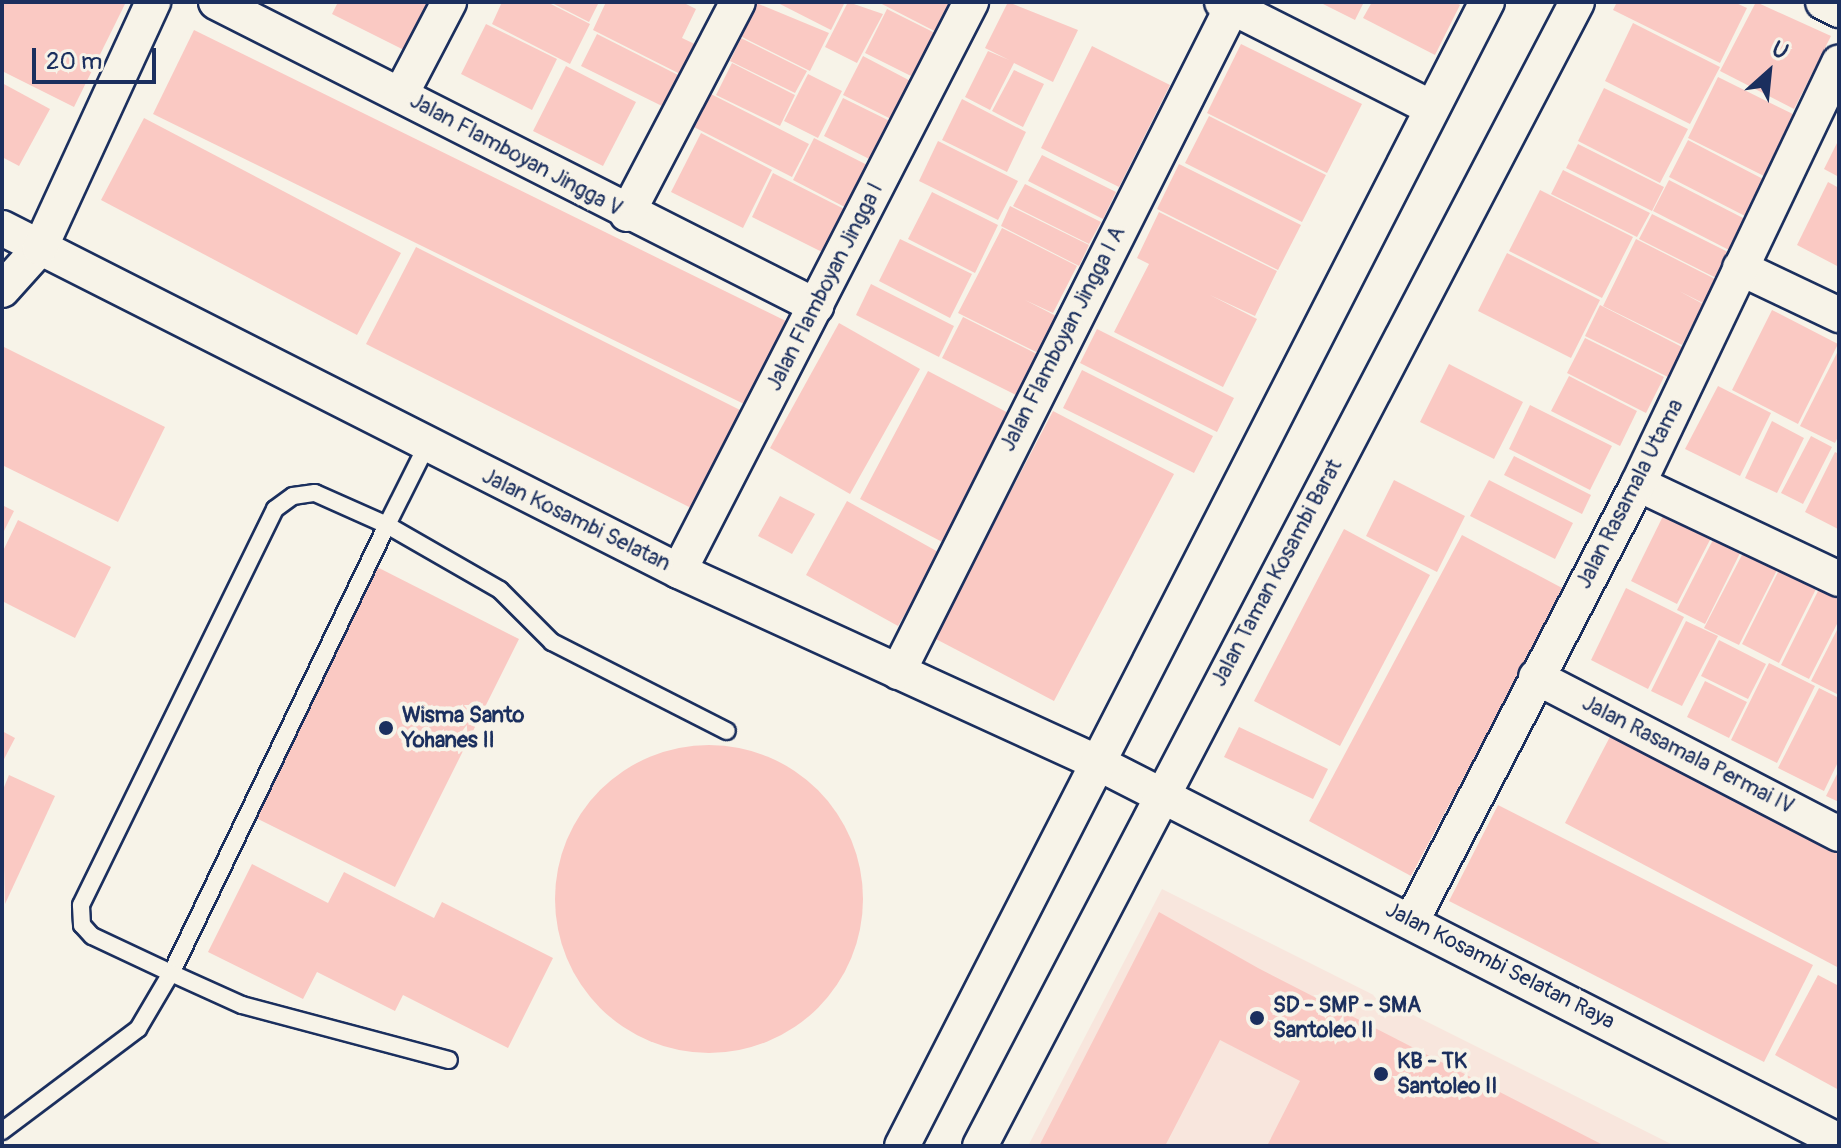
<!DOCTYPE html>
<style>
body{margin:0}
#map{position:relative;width:1841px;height:1148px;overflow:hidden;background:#f7f3e8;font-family:Pangolin,sans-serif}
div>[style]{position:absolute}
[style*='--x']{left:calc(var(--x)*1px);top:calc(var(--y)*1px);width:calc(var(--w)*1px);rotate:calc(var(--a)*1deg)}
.built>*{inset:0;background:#f8e6dd}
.building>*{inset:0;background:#fac9c3}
.round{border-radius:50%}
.roads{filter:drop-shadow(2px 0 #1b2f5e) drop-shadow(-2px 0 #1b2f5e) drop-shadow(0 2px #1b2f5e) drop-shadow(0 -2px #1b2f5e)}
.service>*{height:16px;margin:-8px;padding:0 8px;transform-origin:8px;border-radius:8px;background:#f7f3e8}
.minor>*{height:34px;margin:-17px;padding:0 17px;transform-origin:17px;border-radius:17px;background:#f7f3e8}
.dots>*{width:22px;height:22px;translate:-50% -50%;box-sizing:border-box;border:4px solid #f7f3e8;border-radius:50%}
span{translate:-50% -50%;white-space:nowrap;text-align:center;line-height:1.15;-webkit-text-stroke:8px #f7f3e8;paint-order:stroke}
.street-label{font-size:22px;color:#1b2f5e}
.poi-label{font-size:22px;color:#1b2f5e;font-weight:700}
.left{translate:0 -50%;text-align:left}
.frame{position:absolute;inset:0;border:4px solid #1b2f5e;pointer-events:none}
.north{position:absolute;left:1729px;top:32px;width:80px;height:80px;-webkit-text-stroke:6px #f7f3e8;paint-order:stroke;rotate:27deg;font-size:22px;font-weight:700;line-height:32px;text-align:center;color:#1b2f5e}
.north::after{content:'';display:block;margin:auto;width:28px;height:36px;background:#1b2f5e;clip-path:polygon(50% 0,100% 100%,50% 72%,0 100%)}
.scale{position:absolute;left:32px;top:48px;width:124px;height:36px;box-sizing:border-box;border:4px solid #1b2f5e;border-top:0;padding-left:10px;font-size:24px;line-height:28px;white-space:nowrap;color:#1b2f5e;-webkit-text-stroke:6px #f7f3e8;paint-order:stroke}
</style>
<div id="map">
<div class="built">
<i style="clip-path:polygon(1162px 889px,1675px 1146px,1028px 1146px)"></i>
</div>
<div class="building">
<i style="clip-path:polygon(2px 2px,126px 2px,74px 107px,2px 71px)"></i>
<i style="clip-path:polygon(338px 2px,422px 2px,431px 7px,408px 52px,332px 14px)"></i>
<i style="clip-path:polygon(502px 2px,547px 2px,590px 24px,570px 64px,492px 24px)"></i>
<i style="clip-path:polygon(550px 2px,599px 2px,589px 22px)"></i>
<i style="clip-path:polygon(606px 2px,682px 2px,696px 9px,682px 38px,701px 47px,686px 77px,593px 30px)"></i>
<i style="clip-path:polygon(754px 2px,829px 33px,810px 71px,738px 35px)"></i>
<i style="clip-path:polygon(776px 2px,845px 2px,831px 30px)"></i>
<i style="clip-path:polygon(848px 2px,883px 14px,857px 63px,825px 47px)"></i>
<i style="clip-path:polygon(878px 2px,969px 2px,950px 39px)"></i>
<i style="clip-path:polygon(1008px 2px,1078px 30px,1053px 82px,1014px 63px,990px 110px,965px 97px,988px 51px,1009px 60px,985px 48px)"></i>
<i style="clip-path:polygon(1319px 2px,1364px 2px,1355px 20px)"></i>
<i style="clip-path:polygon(1372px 2px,1455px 2px,1460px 5px,1435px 55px,1363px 18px)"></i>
<i style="clip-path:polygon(1617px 2px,1734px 2px,1747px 8px,1720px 63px,1613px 10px)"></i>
<i style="clip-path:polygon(1756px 2px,1831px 36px,1794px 109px,1720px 71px)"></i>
<i style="clip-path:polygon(887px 9px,947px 39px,925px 83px,865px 53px)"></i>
<i style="clip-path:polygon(1633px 23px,1720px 67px,1690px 124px,1605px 81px)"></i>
<i style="clip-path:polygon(486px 24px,557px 59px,532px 110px,461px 74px)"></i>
<i style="clip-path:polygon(194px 30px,788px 322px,746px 405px,153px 114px)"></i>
<i style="clip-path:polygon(597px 34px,682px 77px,666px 108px,581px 66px)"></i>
<i style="clip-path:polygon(741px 38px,807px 71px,795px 93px,730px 61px)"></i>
<i style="clip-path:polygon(1241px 44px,1362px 104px,1327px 173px,1207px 113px)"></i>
<i style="clip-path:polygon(1092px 46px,1170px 85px,1119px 187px,1041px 148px)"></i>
<i style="clip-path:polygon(863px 56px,920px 86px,901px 124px,843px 95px)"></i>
<i style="clip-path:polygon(732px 63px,795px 95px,780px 126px,716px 95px)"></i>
<i style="clip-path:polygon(566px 66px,636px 102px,603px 166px,533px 131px)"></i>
<i style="clip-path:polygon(1014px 70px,1044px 84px,1023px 127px,992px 111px)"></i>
<i style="clip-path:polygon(808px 74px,842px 91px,818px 138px,784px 121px)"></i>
<i style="clip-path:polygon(1718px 77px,1801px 118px,1770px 179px,1688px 138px)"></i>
<i style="clip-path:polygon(2px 83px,50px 109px,19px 166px,2px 157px)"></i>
<i style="clip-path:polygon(1604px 88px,1688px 129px,1660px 183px,1578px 141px)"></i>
<i style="clip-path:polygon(705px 91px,809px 144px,792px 177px,688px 124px)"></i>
<i style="clip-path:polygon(843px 98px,902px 127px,883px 166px,824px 136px)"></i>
<i style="clip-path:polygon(962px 99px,1026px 132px,1007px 172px,942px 140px)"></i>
<i style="clip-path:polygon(1209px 116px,1326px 175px,1302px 222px,1185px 163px)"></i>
<i style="clip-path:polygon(144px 118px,401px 253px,357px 335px,101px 200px)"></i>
<i style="clip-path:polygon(701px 133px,772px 170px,743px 228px,671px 192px)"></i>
<i style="clip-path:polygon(814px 138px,879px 171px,858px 214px,793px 180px)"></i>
<i style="clip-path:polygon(1839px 139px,1839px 177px,1824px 169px)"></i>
<i style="clip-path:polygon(1688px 140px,1763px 179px,1745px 216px,1669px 177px)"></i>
<i style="clip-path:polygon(938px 141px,1018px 181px,998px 220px,919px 181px)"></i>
<i style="clip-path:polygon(1578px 144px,1664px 187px,1652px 211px,1566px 168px)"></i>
<i style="clip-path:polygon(1042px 155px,1116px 192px,1103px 219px,1028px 181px)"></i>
<i style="clip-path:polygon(1179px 164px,1301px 225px,1278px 270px,1157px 209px)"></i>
<i style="clip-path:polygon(1563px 170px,1650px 213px,1637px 237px,1551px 194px)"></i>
<i style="clip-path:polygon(773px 173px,856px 215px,834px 258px,752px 217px)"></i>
<i style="clip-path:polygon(1669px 180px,1745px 219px,1729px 250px,1653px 211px)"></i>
<i style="clip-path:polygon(1828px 182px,1839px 188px,1839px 267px,1797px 245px)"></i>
<i style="clip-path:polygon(1025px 184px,1101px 222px,1089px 244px,1013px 206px)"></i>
<i style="clip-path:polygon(1540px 190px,1633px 237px,1602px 298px,1509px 251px)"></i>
<i style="clip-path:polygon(932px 192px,998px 225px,975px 273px,908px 239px)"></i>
<i style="clip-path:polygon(1010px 206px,1089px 245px,1079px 266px,1001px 226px)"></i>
<i style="clip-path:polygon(1159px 212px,1277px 271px,1255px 316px,1210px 295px,1257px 319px,1223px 387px,1114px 332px,1149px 264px,1137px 258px)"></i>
<i style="clip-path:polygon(1652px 214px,1736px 256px,1724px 282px,1639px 239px)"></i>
<i style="clip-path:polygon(1002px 228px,1077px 266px,1053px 313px,1025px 300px,1058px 317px,1040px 354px,958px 313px)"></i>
<i style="clip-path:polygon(900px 239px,972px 274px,950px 318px,879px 281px)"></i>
<i style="clip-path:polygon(1636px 239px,1721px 282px,1709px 306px,1679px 291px,1703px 304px,1682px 345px,1603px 306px)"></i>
<i style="clip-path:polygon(416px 247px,744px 412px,695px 510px,366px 344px)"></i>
<i style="clip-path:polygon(1507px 253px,1600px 300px,1571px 358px,1478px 311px)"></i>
<i style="clip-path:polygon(871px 284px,954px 326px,939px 357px,856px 315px)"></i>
<i style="clip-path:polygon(1600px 305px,1684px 348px,1670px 378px,1585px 336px)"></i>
<i style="clip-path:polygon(1772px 310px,1838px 344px,1798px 424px,1732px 390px)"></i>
<i style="clip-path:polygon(963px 317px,1049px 360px,1028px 401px,942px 358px)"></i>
<i style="clip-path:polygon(839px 323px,920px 369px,850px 494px,770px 448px)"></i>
<i style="clip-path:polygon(1097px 329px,1234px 398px,1217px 432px,1080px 363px)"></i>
<i style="clip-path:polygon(1585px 338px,1664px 377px,1646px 413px,1567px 373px)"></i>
<i style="clip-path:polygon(2px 346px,165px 427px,118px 522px,2px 465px)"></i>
<i style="clip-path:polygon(1839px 349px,1839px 435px,1835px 443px,1800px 426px)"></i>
<i style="clip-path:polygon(1449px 364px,1523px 402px,1494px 459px,1420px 422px)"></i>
<i style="clip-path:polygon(1082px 370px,1213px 436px,1194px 473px,1063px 408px)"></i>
<i style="clip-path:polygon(928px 371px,1016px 417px,948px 545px,860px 499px)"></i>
<i style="clip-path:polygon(1569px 376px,1637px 411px,1620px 446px,1551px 411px)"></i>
<i style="clip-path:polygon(1718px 386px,1771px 413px,1740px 476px,1685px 449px)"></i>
<i style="clip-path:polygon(1530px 405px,1612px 446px,1590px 490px,1509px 449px)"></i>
<i style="clip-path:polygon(1053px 411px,1174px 474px,1054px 701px,934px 638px)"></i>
<i style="clip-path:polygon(1772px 421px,1804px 438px,1777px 493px,1745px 478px)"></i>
<i style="clip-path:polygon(1811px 436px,1832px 447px,1803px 504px,1781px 493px)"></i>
<i style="clip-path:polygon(1835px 452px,1839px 454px,1838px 529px,1805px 512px)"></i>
<i style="clip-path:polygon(1514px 456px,1591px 495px,1582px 514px,1504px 475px)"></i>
<i style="clip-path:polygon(1394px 480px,1465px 516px,1437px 572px,1366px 536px)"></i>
<i style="clip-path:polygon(1489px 480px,1573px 523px,1555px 559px,1470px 516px)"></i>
<i style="clip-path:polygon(780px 496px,815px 514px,792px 554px,758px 536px)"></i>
<i style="clip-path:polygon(847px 501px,940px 553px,898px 626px,806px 575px)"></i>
<i style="clip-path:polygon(2px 505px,14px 511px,2px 535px)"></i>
<i style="clip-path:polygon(1666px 510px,1713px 534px,1677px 604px,1631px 581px)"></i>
<i style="clip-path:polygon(18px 520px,111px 567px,75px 638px,2px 601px,2px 553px)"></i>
<i style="clip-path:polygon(1344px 529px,1430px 575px,1340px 746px,1254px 701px)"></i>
<i style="clip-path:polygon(1717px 532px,1744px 545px,1705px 624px,1677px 610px)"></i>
<i style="clip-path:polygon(1462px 535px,1564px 589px,1411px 876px,1309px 821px)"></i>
<i style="clip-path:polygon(1744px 551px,1778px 568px,1739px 645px,1704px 628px)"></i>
<i style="clip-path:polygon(377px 567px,519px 639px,395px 887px,252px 816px)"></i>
<i style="clip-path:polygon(1779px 570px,1816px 589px,1779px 663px,1742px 644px)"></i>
<i style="clip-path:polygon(1820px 587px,1839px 596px,1839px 620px,1809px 679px,1781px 665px)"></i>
<i style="clip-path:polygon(1626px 588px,1684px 617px,1648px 689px,1591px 660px)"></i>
<i style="clip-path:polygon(1686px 621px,1718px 636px,1682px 706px,1651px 691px)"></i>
<i style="clip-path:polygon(1839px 626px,1839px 695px,1811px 681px)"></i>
<i style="clip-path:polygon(1719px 640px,1766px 664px,1748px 699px,1701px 676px)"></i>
<i style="clip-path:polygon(1769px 663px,1815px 686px,1777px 763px,1731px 740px)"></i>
<i style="clip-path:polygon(1705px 681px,1747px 702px,1729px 738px,1687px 717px)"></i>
<i style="clip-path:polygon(1819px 688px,1839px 698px,1839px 760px,1824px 791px,1778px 768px)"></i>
<i style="clip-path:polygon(1239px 727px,1328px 769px,1313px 799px,1224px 757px)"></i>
<i style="clip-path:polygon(1614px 729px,1839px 847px,1839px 968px,1565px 823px)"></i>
<i style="clip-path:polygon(2px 731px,15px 738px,2px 763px)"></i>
<i class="round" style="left:555px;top:745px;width:308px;height:308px"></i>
<i style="clip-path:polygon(1839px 770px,1839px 802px,1826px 796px)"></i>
<i style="clip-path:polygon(9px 775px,55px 796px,5px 904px,2px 792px)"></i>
<i style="clip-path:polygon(1498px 805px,1813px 965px,1764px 1062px,1449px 901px)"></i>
<i style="clip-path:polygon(252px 864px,328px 903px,344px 872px,434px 918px,442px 902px,553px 958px,508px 1048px,403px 995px,395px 1011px,317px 972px,303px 999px,208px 952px)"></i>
<i style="clip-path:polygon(1159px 912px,1258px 968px,1605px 1146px,1267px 1146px,1300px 1081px,1220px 1040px,1165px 1146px,1039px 1146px)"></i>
<i style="clip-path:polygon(1818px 975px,1839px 986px,1839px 1090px,1775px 1055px)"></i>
</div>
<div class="roads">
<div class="service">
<i style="--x:426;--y:447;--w:87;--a:116.6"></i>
<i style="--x:387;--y:525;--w:497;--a:115.7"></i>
<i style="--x:171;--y:973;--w:87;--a:-154.9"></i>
<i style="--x:92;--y:936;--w:15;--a:-132"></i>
<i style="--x:82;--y:925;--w:20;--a:-93"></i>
<i style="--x:81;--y:905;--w:441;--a:-63.9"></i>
<i style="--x:275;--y:509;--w:22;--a:-36"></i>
<i style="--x:293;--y:496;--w:22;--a:-8"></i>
<i style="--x:315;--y:493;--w:79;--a:24"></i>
<i style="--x:387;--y:525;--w:130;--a:29.9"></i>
<i style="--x:500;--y:590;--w:74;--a:45"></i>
<i style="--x:552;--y:642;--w:196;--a:27"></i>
<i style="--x:2;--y:1131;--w:170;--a:-36.9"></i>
<i style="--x:138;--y:1029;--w:65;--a:-59.5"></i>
<i style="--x:171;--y:973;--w:78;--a:24.3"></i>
<i style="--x:242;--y:1005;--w:214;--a:14.9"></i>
</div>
<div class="minor">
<i style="--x:216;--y:2;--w:673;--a:26.87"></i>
<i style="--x:1222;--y:2;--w:233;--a:26.8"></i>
<i style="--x:1823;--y:2;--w:18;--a:27"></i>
<i style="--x:401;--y:94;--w:104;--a:-62.4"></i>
<i style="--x:627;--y:214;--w:239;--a:-62.4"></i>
<i style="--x:2;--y:228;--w:759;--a:26.87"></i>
<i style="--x:679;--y:571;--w:459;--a:24.6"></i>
<i style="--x:1096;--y:762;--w:834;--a:27.03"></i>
<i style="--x:1740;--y:268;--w:110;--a:25.4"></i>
<i style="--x:2;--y:290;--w:57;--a:-47.9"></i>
<i style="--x:40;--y:248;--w:271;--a:-65.3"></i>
<i style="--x:1638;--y:484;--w:222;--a:25.3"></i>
<i style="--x:679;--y:571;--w:640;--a:-62.83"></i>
<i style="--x:898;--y:672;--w:744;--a:-63.33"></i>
<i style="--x:1536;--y:677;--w:341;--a:27.4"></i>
<i style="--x:1412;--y:920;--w:491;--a:-62.6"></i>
<i style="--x:1638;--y:484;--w:467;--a:-64.5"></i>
<i style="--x:902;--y:1146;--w:1285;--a:-62.92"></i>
<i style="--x:980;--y:1146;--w:1290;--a:-62.44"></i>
</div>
</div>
<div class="dots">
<i style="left:386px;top:728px;background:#1b2f5e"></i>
<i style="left:1257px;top:1018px;background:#1b2f5e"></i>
<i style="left:1381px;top:1074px;background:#1b2f5e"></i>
</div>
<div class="street-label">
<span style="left:516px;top:155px;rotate:28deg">Jalan Flamboyan Jingga V</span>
<span style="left:825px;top:287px;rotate:-63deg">Jalan Flamboyan Jingga I</span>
<span style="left:1063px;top:339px;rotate:-63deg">Jalan Flamboyan Jingga I A</span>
<span style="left:1630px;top:494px;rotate:-63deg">Jalan Rasamala Utama</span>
<span style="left:576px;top:520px;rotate:26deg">Jalan Kosambi Selatan</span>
<span style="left:1277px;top:573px;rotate:-62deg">Jalan Taman Kosambi Barat</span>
<span style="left:1688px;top:755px;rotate:27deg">Jalan Rasamala Permai IV</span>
<span style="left:1500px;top:966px;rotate:27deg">Jalan Kosambi Selatan Raya</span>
</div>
<div class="poi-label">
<span class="left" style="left:402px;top:728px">Wisma Santo<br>Yohanes II</span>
<span class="left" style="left:1273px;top:1018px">SD - SMP - SMA<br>Santoleo II</span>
<span class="left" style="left:1397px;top:1074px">KB - TK<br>Santoleo II</span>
</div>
<div class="frame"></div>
<div class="north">U</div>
<div class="scale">20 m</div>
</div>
